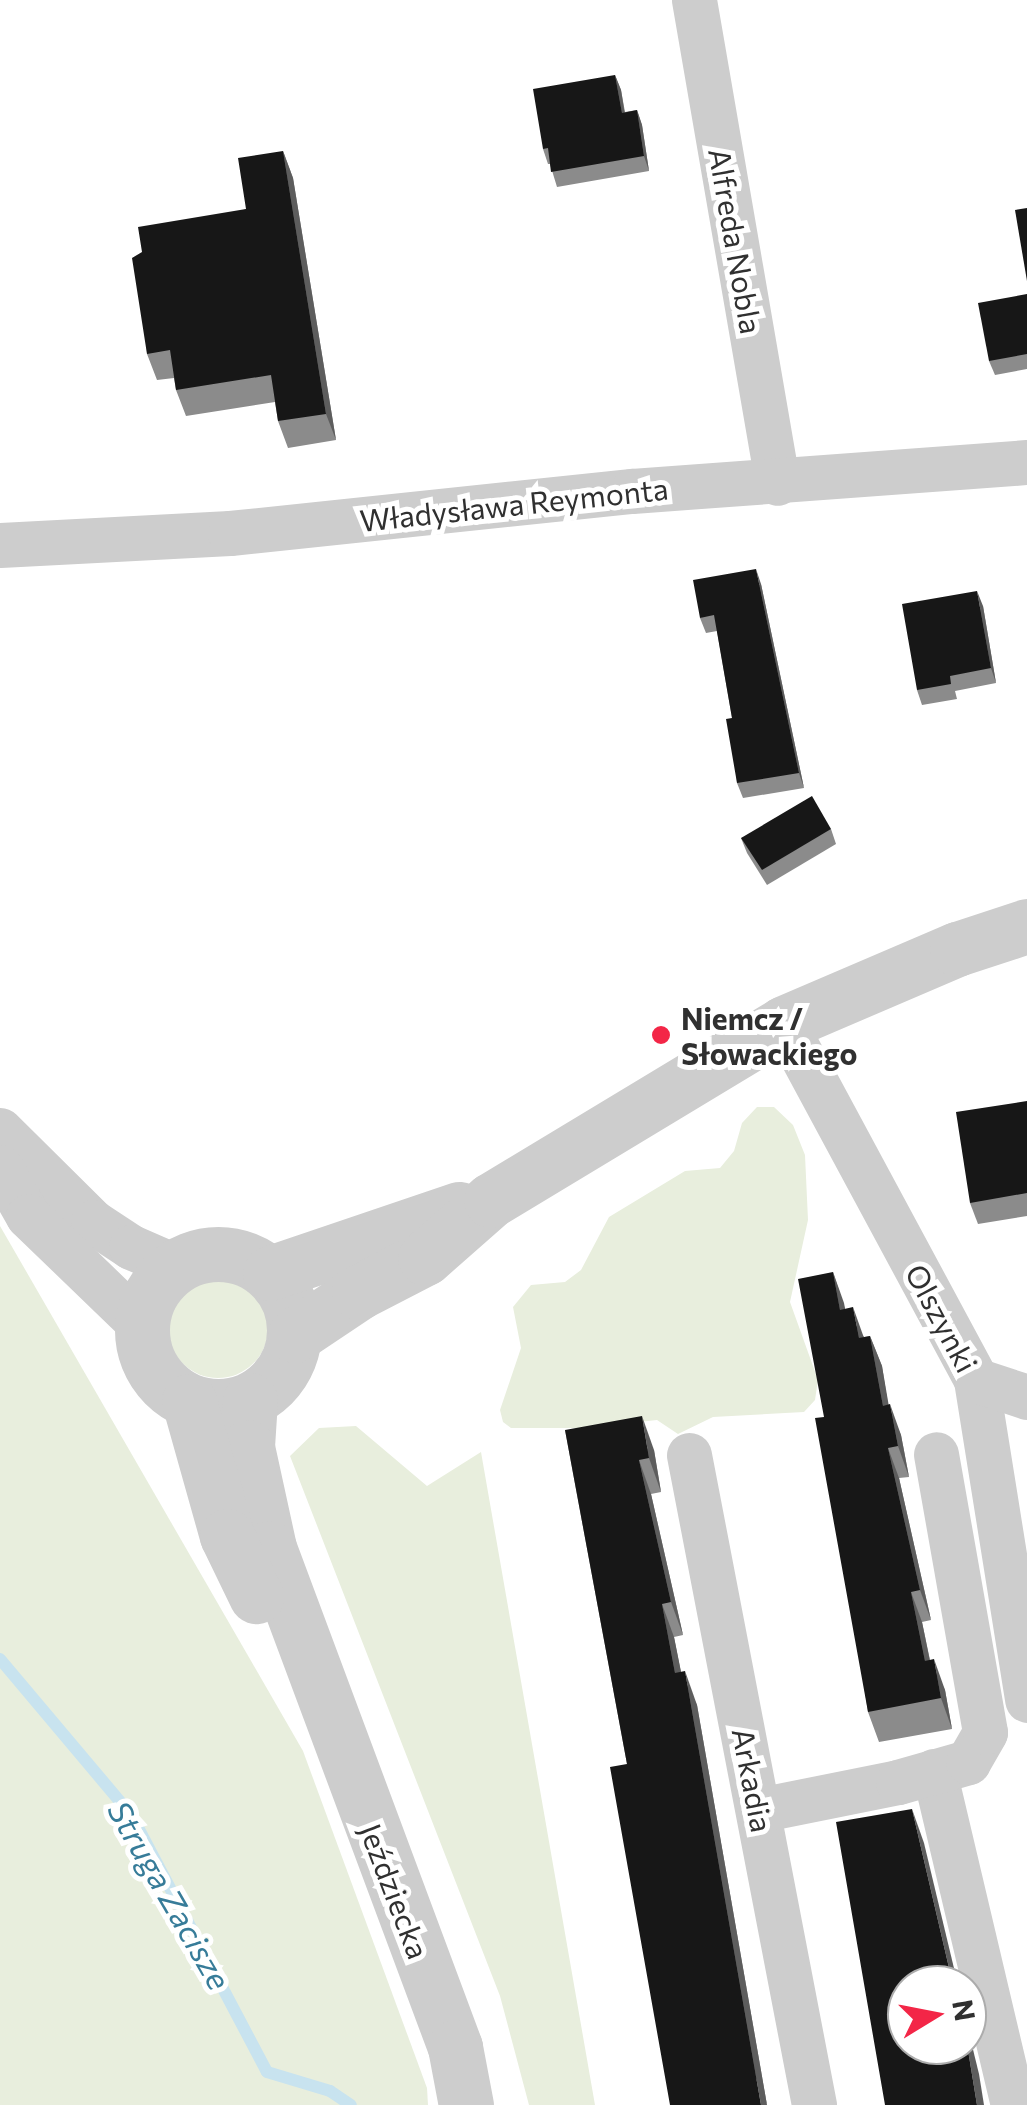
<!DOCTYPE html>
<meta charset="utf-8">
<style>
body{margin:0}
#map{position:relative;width:1027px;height:2105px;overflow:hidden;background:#fff;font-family:Commissioner,sans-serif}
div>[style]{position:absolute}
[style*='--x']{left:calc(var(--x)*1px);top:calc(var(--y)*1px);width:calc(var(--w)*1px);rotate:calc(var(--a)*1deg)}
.green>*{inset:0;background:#e8eedd}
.round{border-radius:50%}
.stream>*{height:12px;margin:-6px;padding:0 6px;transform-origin:6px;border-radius:6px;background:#c8e3ef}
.minor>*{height:45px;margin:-22.5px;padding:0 22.5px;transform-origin:22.5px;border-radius:22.5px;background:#cdcdcd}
.tertiary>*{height:55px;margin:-27.5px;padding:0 27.5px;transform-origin:27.5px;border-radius:27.5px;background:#cdcdcd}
.tertiary>.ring{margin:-27.5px;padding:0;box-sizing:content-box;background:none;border:55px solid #cdcdcd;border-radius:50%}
.wall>*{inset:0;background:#8b8b8b}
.shaded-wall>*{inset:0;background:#5d5d5d}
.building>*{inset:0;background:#171717}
.dots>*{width:28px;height:28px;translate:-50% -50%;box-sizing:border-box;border:5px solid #fff;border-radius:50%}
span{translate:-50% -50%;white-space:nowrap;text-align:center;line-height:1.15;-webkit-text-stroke:10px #fff;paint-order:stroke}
.street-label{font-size:30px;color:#303030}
.poi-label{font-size:30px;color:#303030;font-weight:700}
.left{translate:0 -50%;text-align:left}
.water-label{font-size:32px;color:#377c99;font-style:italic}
.north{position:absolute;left:887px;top:1965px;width:100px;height:100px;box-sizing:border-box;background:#fff;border:2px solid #acacac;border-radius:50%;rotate:80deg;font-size:28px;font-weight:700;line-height:40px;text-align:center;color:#303030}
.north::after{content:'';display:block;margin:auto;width:35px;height:45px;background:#f32647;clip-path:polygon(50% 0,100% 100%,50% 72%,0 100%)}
</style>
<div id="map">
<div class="green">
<i style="clip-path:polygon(757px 1107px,774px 1107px,793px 1125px,805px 1155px,808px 1220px,790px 1302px,818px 1380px,815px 1400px,804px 1412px,713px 1417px,678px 1434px,657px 1420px,584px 1428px,511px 1428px,503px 1422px,500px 1410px,521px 1348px,513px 1307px,531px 1285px,565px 1282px,581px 1270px,609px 1217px,685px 1171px,720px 1168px,734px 1151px,742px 1123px)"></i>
<i style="clip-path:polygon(0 1226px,303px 1751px,427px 2088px,428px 2105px,0 2105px)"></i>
<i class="round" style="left:168px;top:1278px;width:100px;height:100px"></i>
<i style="clip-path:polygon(356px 1426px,427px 1486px,481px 1452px,595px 2105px,529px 2105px,500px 1996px,290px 1456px,319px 1428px)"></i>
</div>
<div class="stream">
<i style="--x:0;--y:1659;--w:205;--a:49.9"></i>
<i style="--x:132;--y:1816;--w:289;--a:62.2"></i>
<i style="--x:267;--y:2072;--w:66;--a:16.8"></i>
<i style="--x:330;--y:2091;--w:25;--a:34"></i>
</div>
<div class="minor">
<i style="--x:694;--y:0;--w:490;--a:80.2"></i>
<i style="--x:0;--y:545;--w:230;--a:-3"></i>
<i style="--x:230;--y:533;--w:404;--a:-6"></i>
<i style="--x:632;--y:491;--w:396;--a:-4.2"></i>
<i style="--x:784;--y:1023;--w:405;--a:61.7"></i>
<i style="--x:976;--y:1380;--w:324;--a:80.9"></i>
<i style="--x:0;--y:1130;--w:131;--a:44.7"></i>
<i style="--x:93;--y:1222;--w:45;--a:33.3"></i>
<i style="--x:131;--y:1247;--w:48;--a:23.4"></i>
<i style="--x:0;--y:1167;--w:56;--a:60.3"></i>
<i style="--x:28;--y:1216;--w:157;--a:44"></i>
<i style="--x:976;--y:1380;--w:54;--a:18.4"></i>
<i style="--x:689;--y:1455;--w:662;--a:79.11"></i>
<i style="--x:934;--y:1771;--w:343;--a:76.7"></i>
<i style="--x:759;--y:1810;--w:142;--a:-11.4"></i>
<i style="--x:898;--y:1782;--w:73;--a:-15.9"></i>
<i style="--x:968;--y:1762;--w:34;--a:-60"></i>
<i style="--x:985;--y:1732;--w:282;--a:-100"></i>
</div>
<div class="tertiary">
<i class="ring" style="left:142px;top:1254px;width:97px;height:97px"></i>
<i style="--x:270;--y:1273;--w:200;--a:-18.7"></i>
<i style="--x:295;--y:1335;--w:77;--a:-33.9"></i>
<i style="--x:359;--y:1292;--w:74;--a:-27.3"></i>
<i style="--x:425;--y:1258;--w:88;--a:-41.3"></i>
<i style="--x:491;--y:1200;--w:342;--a:-31.1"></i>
<i style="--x:784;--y:1023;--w:188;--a:-23.2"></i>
<i style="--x:957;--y:949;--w:74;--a:-18.2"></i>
<i style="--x:250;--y:1400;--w:47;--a:93.7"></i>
<i style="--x:247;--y:1447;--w:103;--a:77.7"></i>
<i style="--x:269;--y:1548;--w:533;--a:69.56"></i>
<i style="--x:455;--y:2047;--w:59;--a:79.3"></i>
<i style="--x:189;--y:1401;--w:140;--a:74.3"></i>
<i style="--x:227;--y:1536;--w:67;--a:64.2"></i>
</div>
<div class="wall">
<i style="clip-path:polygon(615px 75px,621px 90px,625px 112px,637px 110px,642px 125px,649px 171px,557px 187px,550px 164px,548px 164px,543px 149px)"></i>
<i style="clip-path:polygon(283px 151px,293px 178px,336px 440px,288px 448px,278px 421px,275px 402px,186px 416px,176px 390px,174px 378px,157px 380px,147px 354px,142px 252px,246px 209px)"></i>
<i style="clip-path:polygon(1027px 294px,1027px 369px,995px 375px,989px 361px)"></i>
<i style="clip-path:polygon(761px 584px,804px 788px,743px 798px,737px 783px,732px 718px,717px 631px,706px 633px,700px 618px)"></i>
<i style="clip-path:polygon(983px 606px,996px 683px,955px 691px,957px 699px,922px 705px,917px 690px)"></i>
<i style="clip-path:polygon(831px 829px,836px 844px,767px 885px,747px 853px,741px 838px)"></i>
<i style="clip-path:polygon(1027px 1101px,1027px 1216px,978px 1224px,970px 1203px)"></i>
<i style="clip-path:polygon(833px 1272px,845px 1309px,864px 1337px,870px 1336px,882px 1366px,888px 1405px,901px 1435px,909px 1477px,899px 1478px,931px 1620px,922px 1622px,930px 1660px,945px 1690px,952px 1729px,879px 1742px,868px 1712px,824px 1417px)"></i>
<i style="clip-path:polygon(565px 1430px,654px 1450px,661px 1492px,651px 1494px,683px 1635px,674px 1637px,681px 1672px,697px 1705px,767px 2105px,627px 1764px)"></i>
</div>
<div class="shaded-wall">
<i style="clip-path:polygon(615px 75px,621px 90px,627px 128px,622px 113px)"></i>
<i style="clip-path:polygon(637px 110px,642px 125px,649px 171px,644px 156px)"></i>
<i style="clip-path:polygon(283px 151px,293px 178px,336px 440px,326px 414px)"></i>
<i style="clip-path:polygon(756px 569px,761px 584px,804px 788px,799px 773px)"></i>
<i style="clip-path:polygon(977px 591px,983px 606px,996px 683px,991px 668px)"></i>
<i style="clip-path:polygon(833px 1272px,844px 1303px,851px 1340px,840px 1310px)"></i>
<i style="clip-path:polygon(853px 1307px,864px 1338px,859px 1338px)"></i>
<i style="clip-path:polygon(870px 1336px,882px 1366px,894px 1436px,883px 1406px)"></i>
<i style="clip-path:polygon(890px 1404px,901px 1435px,909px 1477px,898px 1446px)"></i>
<i style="clip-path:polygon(642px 1416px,654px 1450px,661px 1492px,649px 1458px)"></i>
<i style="clip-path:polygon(888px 1448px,899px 1478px,931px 1620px,920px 1590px)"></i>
<i style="clip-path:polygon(639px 1460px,651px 1494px,683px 1635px,671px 1602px)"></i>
<i style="clip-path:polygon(911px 1592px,922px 1622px,936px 1691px,925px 1661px)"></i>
<i style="clip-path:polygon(662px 1604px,674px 1637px,688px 1707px,675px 1673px)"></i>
<i style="clip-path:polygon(934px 1659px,945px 1690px,952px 1729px,941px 1698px)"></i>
<i style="clip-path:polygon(685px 1671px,697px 1705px,767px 2105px,761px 2105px)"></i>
<i style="clip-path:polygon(912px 1809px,924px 1843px,958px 1985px,953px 1985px)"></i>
<i style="clip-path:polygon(967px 2025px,979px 2074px,984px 2105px,977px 2105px,967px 2044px)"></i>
</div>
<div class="building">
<i style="clip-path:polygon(615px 75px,622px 113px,637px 110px,644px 156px,551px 172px,548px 148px,543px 149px,533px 89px)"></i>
<i style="clip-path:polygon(283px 151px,326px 414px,278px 421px,271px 375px,176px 390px,170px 350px,147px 354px,132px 258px,142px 252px,138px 227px,246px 209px,238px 158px)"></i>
<i style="clip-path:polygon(1027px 208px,1027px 281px,1015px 210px)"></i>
<i style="clip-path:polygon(1027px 294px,1027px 354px,989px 361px,978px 303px)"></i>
<i style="clip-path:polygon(756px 569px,799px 773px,737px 783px,726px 719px,732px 718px,714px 615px,700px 618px,693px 580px)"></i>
<i style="clip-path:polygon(977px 591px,991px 668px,950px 676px,951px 684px,917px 690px,902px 604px)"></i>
<i style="clip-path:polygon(812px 796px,831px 829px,762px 870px,741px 838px)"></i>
<i style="clip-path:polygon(1027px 1101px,1027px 1193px,970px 1203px,956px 1112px)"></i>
<i style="clip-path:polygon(833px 1272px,840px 1310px,853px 1307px,859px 1338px,870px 1336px,883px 1406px,890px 1404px,898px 1446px,888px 1448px,920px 1590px,911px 1592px,925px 1661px,934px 1659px,941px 1698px,868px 1712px,815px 1418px,824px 1417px,798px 1279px)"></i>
<i style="clip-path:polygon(642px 1416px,649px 1458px,639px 1460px,671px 1602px,662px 1604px,675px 1673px,685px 1671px,761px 2105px,670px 2105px,610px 1767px,627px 1764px,565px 1430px)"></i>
<i style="clip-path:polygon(912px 1809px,953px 1985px,907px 1985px,907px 2045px,967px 2045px,967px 2044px,977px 2105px,885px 2105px,836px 1822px)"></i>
</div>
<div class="dots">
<i style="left:661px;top:1035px;background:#f32647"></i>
</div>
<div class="street-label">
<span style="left:736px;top:241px;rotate:80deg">Alfreda Nobla</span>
<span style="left:514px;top:504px;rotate:-6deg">Władysława Reymonta</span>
<span style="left:942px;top:1318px;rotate:62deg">Olszynki</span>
<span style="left:753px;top:1780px;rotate:79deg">Arkadia</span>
<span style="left:395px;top:1891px;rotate:69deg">Jeździecka</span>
</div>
<div class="poi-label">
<span class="left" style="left:681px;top:1035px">Niemcz /<br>Słowackiego</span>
</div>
<div class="water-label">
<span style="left:170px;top:1895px;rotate:60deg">Struga Zacisze</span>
</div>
<div class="north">N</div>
</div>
